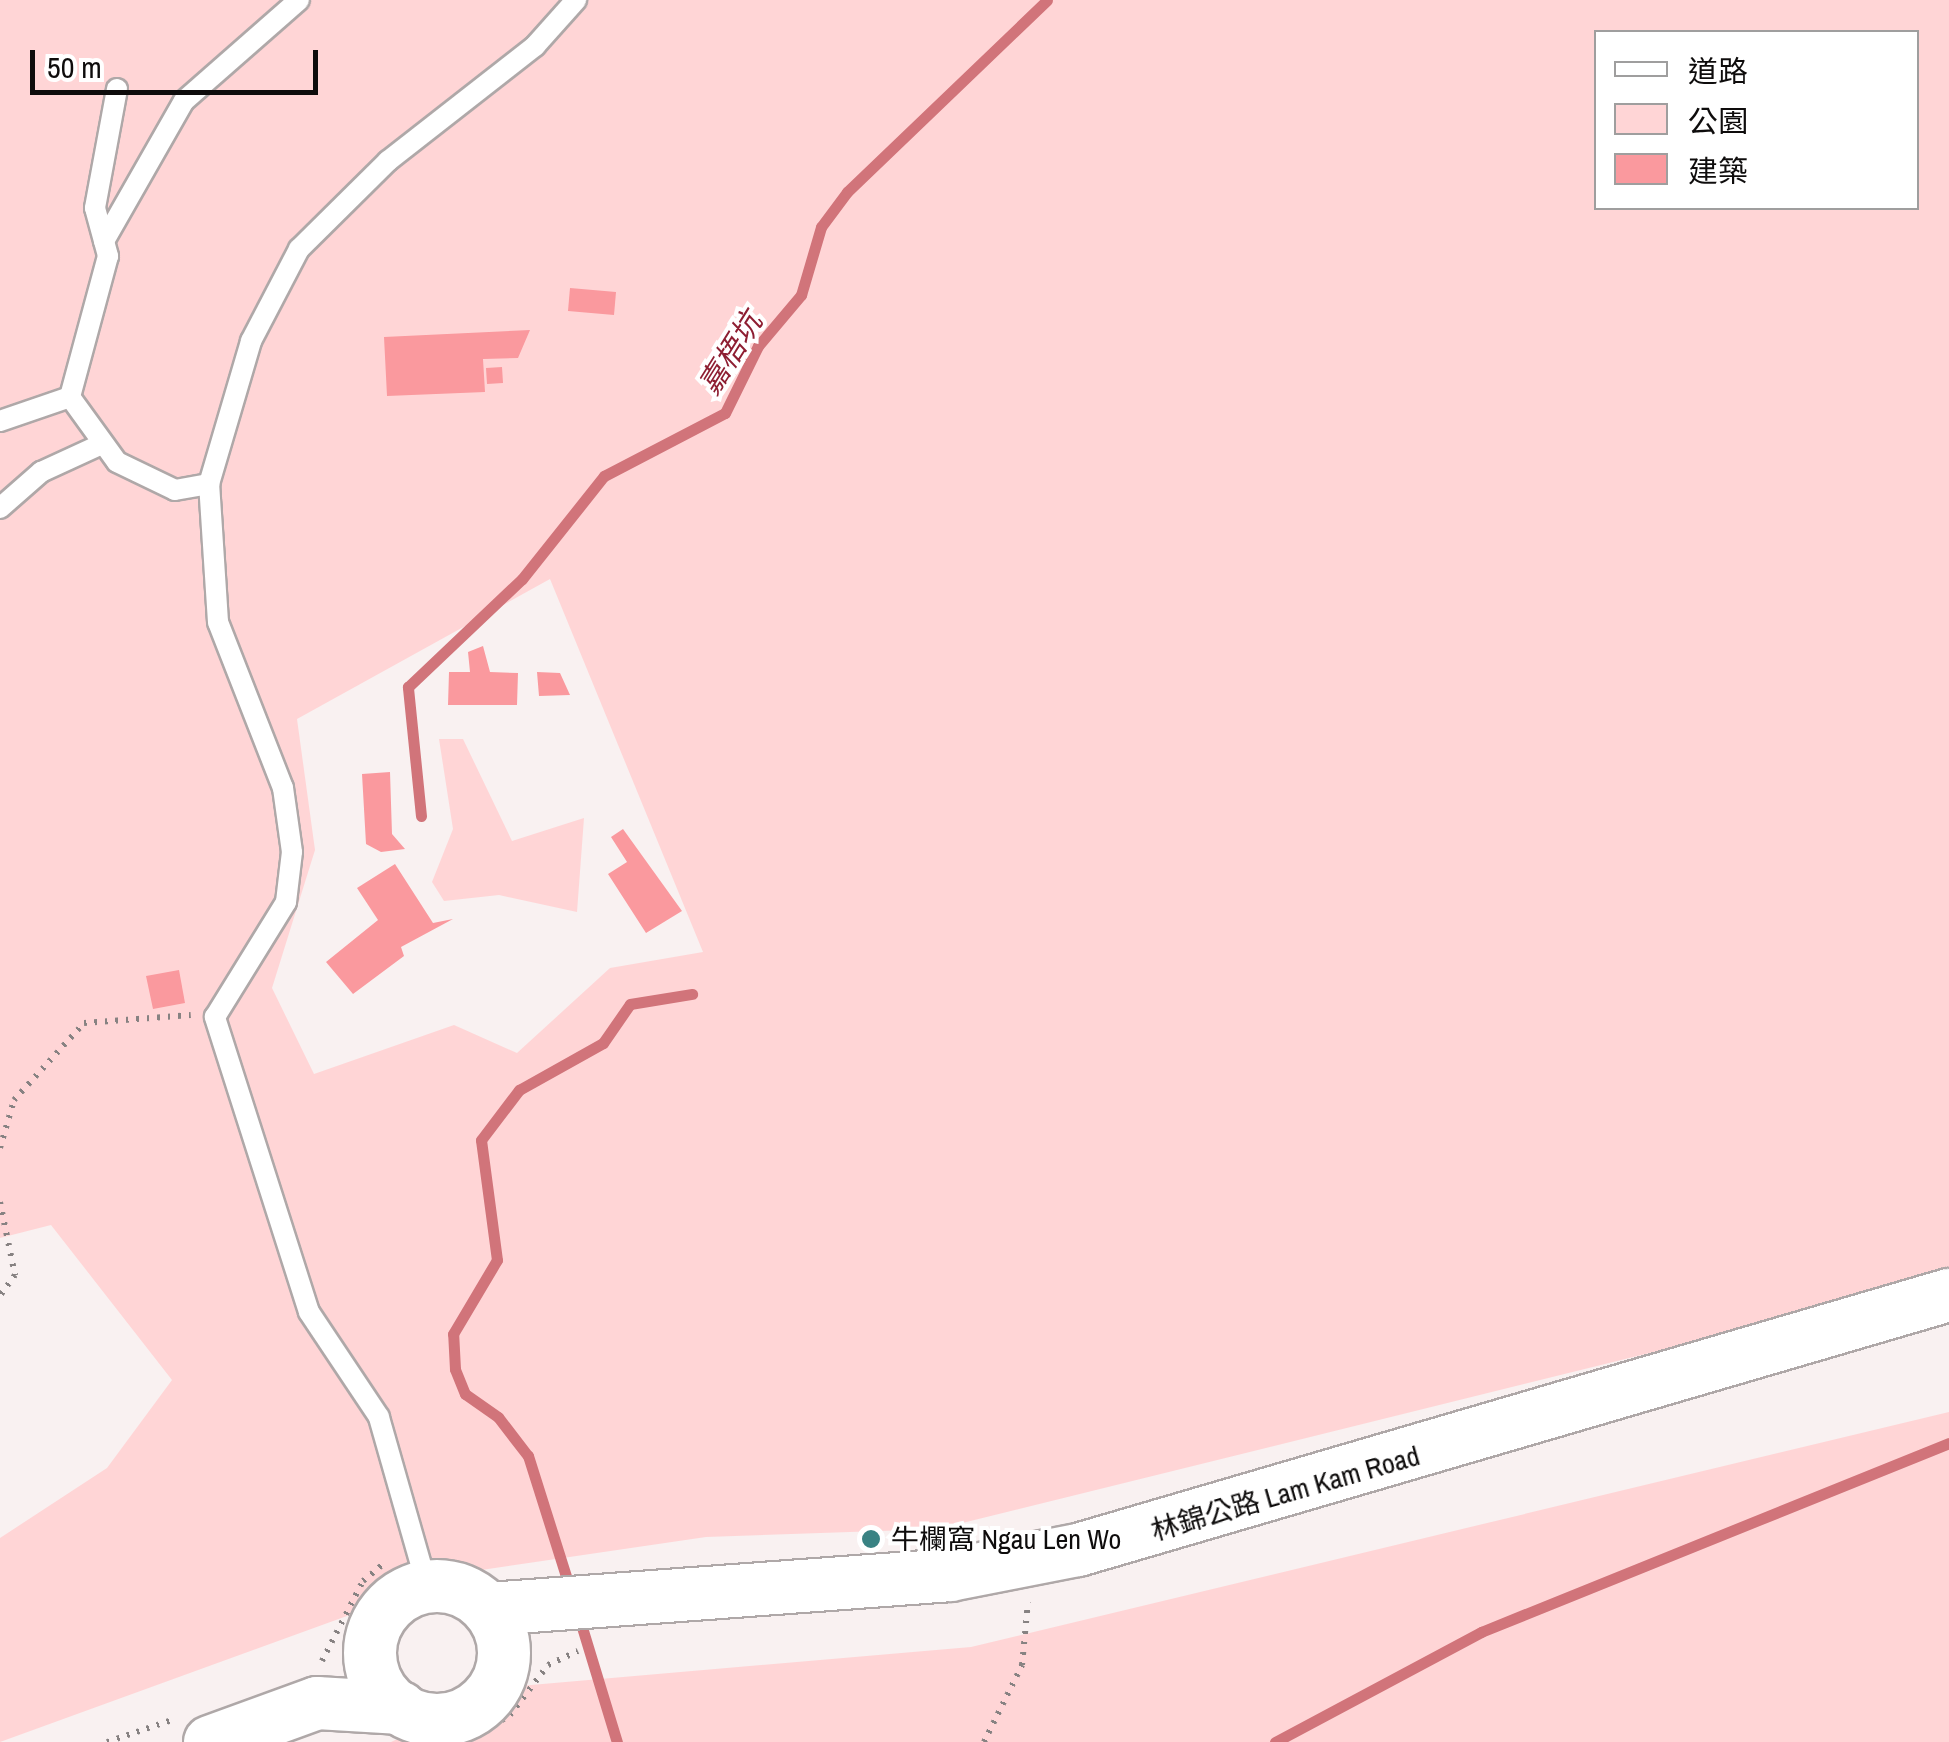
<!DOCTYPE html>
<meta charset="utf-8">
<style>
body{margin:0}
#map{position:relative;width:1949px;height:1742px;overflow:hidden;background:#f9f1f1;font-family:"Archivo Narrow","Noto Sans TC",sans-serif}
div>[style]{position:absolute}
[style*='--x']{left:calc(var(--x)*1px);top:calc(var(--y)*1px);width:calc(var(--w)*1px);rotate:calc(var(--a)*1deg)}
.green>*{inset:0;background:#ffd5d6}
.stream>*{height:11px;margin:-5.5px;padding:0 5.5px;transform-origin:5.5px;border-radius:5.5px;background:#d1747a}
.building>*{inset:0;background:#fa999e}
.path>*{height:6px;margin-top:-3px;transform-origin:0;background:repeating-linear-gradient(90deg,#878282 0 2.5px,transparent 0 10.5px)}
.roads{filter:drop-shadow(2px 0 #afa8a8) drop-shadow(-2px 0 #afa8a8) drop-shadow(0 2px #afa8a8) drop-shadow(0 -2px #afa8a8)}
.lane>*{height:20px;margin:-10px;padding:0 10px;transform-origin:10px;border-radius:10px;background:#fff}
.secondary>*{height:52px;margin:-26px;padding:0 26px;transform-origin:26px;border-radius:26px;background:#fff}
.secondary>.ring{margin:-26px;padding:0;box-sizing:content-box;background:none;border:52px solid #fff;border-radius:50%}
.dots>*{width:28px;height:28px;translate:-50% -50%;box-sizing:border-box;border:5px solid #fff;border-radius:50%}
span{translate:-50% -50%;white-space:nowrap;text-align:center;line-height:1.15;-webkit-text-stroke:8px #fff;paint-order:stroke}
.street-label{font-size:28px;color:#0e0c0c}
.poi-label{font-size:28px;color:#0e0c0c}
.left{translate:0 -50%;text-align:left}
.water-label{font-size:30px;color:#8e1e32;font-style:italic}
.legend{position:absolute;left:1594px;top:30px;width:325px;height:180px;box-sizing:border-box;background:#fff;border:2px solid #9f9e9e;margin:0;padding:12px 18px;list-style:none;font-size:30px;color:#0e0c0c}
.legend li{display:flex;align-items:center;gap:20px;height:50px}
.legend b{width:50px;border:2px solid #9f9e9e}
.scale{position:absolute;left:30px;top:50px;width:288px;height:45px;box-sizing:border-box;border:5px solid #0e0c0c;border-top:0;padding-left:12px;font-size:30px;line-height:35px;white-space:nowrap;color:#0e0c0c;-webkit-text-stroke:8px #fff;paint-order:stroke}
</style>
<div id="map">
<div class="green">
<i style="clip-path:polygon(evenodd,0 0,1949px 0,1949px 1279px,938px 1529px,706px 1537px,468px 1572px,0 1742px,0 1538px,107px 1468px,172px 1380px,51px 1225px,0 1238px,0 0,1596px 32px,1916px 32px,1916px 208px,1596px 208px,1596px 32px,0 0,550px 579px,703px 952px,610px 968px,517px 1053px,454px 1025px,314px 1074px,272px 988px,315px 850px,297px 719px,550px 579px)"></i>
<i style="clip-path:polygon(439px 739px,463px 739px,512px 841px,584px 818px,577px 912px,499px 895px,444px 901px,432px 882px,453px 829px)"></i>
<i style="clip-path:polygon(1949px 1412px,1949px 1742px,391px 1742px,507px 1687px,971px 1647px)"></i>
</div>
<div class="stream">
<i style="--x:421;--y:816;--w:130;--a:-95.8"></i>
<i style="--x:408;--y:687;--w:157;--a:-43.5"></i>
<i style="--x:522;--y:579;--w:132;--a:-51.5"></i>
<i style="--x:604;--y:476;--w:136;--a:-27.5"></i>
<i style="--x:725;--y:413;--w:75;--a:-63.8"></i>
<i style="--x:758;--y:346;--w:67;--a:-49.9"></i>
<i style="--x:801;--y:295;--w:71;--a:-73.6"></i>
<i style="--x:821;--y:227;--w:44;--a:-53.4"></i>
<i style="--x:847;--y:192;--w:277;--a:-43.8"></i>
<i style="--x:571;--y:1592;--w:143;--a:-107.5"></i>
<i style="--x:528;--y:1456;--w:49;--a:-127.6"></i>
<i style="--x:498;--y:1417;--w:40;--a:-145.1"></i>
<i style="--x:465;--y:1394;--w:27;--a:-112"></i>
<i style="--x:455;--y:1369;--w:35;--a:-93"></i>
<i style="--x:453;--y:1334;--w:86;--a:-59.3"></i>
<i style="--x:497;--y:1260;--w:121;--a:-97.6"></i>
<i style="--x:481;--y:1140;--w:63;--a:-52.8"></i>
<i style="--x:519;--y:1090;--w:96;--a:-29.2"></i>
<i style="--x:603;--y:1043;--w:47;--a:-55.3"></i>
<i style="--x:630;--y:1004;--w:63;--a:-9.2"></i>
<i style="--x:578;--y:1614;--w:134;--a:73.1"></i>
<i style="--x:1275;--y:1742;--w:234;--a:-28.1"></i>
<i style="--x:1481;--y:1632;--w:505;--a:-21.99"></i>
</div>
<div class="building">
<i style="clip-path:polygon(570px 288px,616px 292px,614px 315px,568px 311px)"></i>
<i style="clip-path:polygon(530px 330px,518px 358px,483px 359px,485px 392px,387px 396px,384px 337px)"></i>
<i style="clip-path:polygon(502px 367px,503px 383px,487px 384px,486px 368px)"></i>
<i style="clip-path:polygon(483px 646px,490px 672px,518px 673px,517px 705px,448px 705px,449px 672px,470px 672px,468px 652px)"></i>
<i style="clip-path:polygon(537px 672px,560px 673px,570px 695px,539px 696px)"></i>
<i style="clip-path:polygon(390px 772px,392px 834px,405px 849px,381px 852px,366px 844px,362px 774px)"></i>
<i style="clip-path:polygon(623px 829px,682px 911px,646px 933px,608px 874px,627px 862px,611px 837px)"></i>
<i style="clip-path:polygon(395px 864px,433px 923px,453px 919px,401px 947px,404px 956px,353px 994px,326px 962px,378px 920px,357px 888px)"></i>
<i style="clip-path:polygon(179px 970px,185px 1003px,153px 1009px,146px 976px)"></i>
</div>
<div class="path">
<i style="--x:0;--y:1148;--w:50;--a:-73.7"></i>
<i style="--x:14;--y:1100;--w:104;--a:-47.7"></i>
<i style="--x:84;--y:1023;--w:107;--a:-4.3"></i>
<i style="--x:0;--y:1202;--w:75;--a:78.4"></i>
<i style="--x:15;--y:1275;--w:26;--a:126"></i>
<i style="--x:322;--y:1661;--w:90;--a:-62.9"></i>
<i style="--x:363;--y:1581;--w:26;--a:-40"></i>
<i style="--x:107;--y:1742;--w:69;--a:-18.7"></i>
<i style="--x:466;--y:1742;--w:52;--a:-31.5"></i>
<i style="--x:510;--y:1715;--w:63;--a:-52.8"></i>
<i style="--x:548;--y:1665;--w:33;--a:-25"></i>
<i style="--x:984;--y:1742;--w:86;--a:-63.7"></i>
<i style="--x:1022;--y:1665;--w:63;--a:-84.6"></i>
</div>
<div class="roads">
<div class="lane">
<i style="--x:117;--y:89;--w:121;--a:100.5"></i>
<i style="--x:95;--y:208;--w:50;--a:74.8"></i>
<i style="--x:108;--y:256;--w:146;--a:105.1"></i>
<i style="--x:70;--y:397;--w:80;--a:54.1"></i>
<i style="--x:117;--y:462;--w:64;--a:25.8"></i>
<i style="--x:175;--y:490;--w:35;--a:-10"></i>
<i style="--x:104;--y:241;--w:161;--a:-60.3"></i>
<i style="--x:184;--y:101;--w:153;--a:-41.3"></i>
<i style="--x:0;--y:421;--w:74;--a:-18.9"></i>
<i style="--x:0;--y:508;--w:55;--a:-41.3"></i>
<i style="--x:41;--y:472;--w:67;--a:-24.7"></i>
<i style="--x:427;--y:1586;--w:176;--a:-105.9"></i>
<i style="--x:379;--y:1417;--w:126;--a:-123.7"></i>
<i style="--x:309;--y:1312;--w:310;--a:-107.7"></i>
<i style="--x:215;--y:1017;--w:135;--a:-58.3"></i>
<i style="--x:286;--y:902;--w:50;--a:-83.2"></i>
<i style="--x:292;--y:852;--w:65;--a:-98"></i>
<i style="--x:283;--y:788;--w:178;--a:-111.4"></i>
<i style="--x:218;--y:622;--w:138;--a:-93.7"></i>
<i style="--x:209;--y:484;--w:149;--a:-73.6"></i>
<i style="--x:251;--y:341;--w:104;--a:-62.4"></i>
<i style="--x:299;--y:249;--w:125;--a:-44.7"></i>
<i style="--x:388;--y:161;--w:187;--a:-38"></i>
<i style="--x:535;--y:46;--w:62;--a:-48.3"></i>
</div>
<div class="secondary">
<i class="ring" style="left:370px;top:1586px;width:82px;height:82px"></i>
<i style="--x:489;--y:1609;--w:462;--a:-4.2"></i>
<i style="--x:950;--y:1575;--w:130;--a:-11.1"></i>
<i style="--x:1078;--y:1550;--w:908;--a:-16.32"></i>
<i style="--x:210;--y:1742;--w:114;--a:-20"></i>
<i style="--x:317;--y:1703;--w:84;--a:3.4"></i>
</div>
</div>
<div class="dots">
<i style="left:871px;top:1539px;background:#398283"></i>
</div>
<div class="street-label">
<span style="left:1285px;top:1493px;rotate:-16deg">林錦公路 Lam Kam Road</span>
</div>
<div class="poi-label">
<span class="left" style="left:891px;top:1539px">牛欄窩 Ngau Len Wo</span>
</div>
<div class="water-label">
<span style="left:730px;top:353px;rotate:-58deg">嘉梧坑</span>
</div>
<ul class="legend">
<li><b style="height:12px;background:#fff"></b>道路</li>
<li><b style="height:28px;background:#ffd5d6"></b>公園</li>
<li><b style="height:28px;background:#fa999e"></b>建築</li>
</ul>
<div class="scale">50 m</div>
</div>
